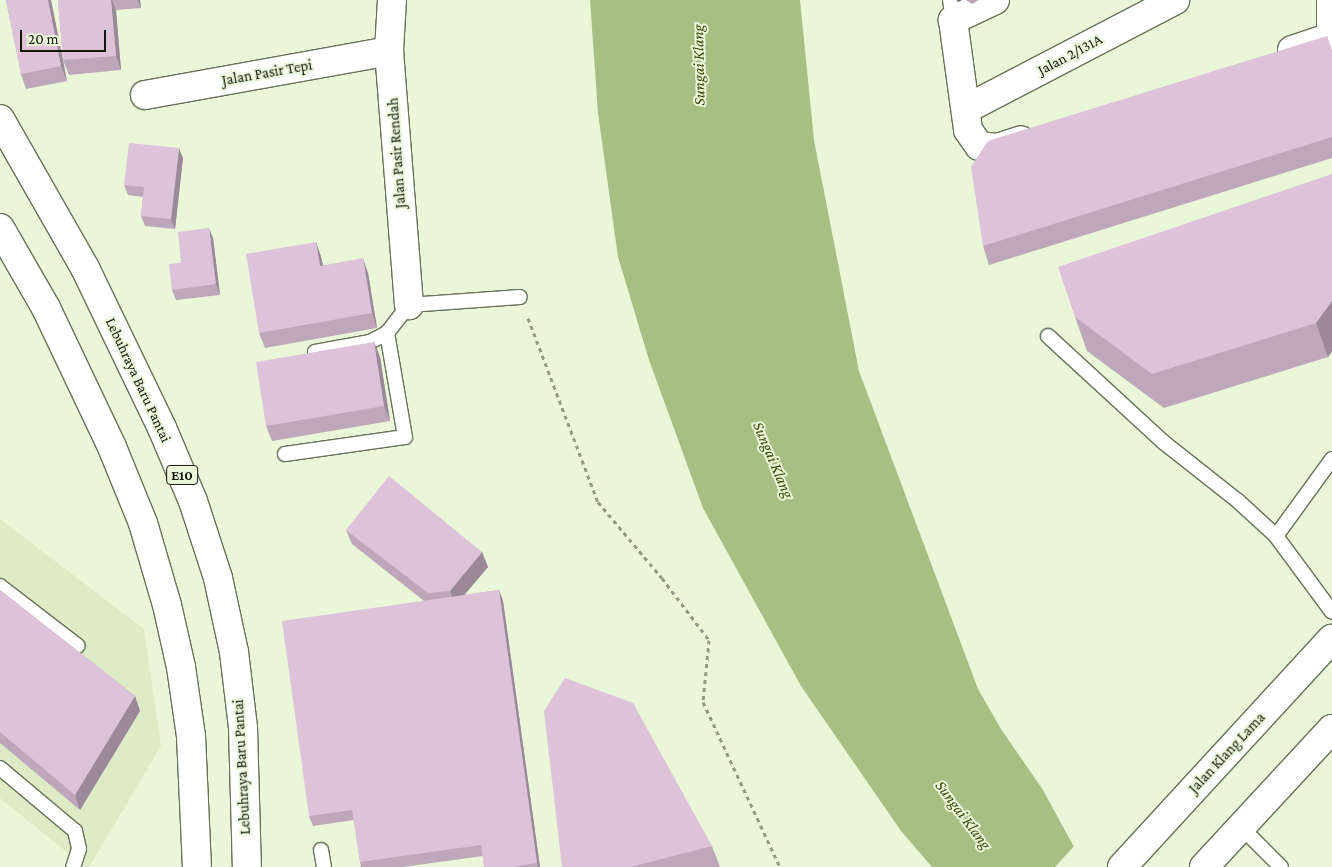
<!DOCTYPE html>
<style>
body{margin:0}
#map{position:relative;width:1332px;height:867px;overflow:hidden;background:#e9f6d8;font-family:"Crimson Pro",serif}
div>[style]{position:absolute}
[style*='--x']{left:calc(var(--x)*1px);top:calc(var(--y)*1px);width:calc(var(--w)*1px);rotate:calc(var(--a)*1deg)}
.built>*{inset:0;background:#ddecc7}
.water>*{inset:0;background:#a8bf84}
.pier>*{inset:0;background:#e9f6d8}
.path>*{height:3px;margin-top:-1.5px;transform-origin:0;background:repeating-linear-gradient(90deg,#909a84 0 4px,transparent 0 8px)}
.roads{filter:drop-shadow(1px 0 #687258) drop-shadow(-1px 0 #687258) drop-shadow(0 1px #687258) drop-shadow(0 -1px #687258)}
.service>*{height:14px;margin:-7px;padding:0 7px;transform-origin:7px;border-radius:7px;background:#fff}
.minor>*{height:28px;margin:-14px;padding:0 14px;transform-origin:14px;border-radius:14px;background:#fff}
.primary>*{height:28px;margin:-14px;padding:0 14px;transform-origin:14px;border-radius:14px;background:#fff}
.motorway>*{height:28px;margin:-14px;padding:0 14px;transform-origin:14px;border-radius:14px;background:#fff}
.wall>*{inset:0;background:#bea7bb}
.shaded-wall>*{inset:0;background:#9b8898}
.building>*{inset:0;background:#ddc2d9}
span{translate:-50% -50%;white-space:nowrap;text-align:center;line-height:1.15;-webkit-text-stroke:4px #e9f6d8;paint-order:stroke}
.shield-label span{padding:1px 4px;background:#e9f6d8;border:1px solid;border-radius:4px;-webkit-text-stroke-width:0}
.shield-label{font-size:14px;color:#13170d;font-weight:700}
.street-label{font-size:15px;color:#13170d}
.water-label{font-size:16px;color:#354805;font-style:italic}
.scale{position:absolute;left:20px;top:30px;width:86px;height:22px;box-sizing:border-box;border:2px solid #13170d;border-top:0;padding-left:6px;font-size:15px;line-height:18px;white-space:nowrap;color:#13170d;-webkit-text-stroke:4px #e9f6d8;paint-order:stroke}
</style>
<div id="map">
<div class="built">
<i style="clip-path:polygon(0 519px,144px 629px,161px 746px,89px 867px,85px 867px,0 798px)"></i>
</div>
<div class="water">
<i style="clip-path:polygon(590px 0,800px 0,814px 140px,859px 371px,978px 689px,1001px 729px,1043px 790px,1074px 847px,1093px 867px,932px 867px,901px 831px,801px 686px,703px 508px,649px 360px,618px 257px,598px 113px)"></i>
</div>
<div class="pier">
<i style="clip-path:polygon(1075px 845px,1095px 865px,1095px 867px,1055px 867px)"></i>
</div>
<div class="path">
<i style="--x:528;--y:318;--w:197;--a:69.2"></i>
<i style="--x:598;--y:502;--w:99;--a:49.9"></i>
<i style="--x:662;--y:578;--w:78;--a:52.8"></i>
<i style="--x:709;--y:640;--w:62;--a:95.5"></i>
<i style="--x:703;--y:702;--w:182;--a:65"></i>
</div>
<div class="roads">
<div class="service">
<i style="--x:950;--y:0;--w:20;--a:81"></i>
<i style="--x:1048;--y:336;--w:155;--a:42.6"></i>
<i style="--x:1162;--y:441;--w:97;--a:38.3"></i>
<i style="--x:1238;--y:501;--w:52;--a:42.6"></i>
<i style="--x:315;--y:352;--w:56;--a:-10.3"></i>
<i style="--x:370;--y:342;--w:19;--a:-28"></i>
<i style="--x:387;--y:333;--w:36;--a:-52"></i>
<i style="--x:409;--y:305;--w:111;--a:-4.1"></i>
<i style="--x:285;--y:454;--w:121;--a:-8.1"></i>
<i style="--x:405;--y:437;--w:106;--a:-99.8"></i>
<i style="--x:1332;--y:459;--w:95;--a:126"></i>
<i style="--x:1276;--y:536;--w:94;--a:53.6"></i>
<i style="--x:0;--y:586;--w:98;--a:37.6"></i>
<i style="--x:0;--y:768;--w:98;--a:40"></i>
<i style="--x:75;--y:831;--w:18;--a:77"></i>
<i style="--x:79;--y:849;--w:19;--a:108"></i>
<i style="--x:1242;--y:828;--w:55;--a:45"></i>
<i style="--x:321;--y:850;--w:17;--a:80"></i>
</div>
<div class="minor">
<i style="--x:392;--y:0;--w:51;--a:93.4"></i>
<i style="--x:389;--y:51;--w:255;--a:85.5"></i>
<i style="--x:995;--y:0;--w:47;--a:154.5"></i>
<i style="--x:953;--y:20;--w:111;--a:82.2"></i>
<i style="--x:968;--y:130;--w:19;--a:55"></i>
<i style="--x:979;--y:146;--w:18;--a:6"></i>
<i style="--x:997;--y:148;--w:25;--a:-18"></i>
<i style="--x:1292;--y:50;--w:41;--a:-18.4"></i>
<i style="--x:1331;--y:37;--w:37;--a:-90"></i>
<i style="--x:145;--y:95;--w:248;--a:-10.2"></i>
<i style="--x:966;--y:109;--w:236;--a:-27.5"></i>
</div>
<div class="primary">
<i style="--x:1122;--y:867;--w:310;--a:-47.4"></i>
<i style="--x:1204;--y:867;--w:188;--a:-47.2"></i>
</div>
<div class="motorway">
<i style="--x:0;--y:119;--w:172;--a:60.3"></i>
<i style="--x:85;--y:268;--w:178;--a:64.3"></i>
<i style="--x:162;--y:428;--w:79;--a:67"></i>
<i style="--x:193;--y:501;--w:81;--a:72"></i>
<i style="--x:218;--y:578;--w:76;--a:77.8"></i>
<i style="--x:234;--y:652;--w:77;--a:83.2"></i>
<i style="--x:243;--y:728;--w:139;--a:88.4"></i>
<i style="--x:0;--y:228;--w:92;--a:60.1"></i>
<i style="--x:46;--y:308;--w:154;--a:64.6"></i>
<i style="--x:112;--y:447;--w:82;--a:67.8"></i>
<i style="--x:143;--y:523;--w:85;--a:73.7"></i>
<i style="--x:167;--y:605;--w:64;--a:77.3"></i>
<i style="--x:181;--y:667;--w:70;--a:81.8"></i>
<i style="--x:191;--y:736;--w:131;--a:87.4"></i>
</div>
</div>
<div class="wall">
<i style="clip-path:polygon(6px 0,51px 0,67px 81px,26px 89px,21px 74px)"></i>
<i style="clip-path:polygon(58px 0,140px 0,141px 8px,116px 10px,121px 70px,69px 75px,63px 60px)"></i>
<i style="clip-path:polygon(966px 0,979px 0,972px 4px)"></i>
<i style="clip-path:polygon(1327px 36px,1332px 51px,1332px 158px,989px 265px,983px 246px)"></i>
<i style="clip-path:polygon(183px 158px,175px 229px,145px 226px,141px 216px,143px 197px,128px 195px,124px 185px)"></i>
<i style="clip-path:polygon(1332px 174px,1332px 351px,1328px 357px,1164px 408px,1087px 351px,1075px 317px)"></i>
<i style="clip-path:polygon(213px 238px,220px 295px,176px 300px,172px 290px,181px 263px)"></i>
<i style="clip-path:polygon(316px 242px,321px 257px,323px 265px,368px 273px,377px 328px,265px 348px,259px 333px)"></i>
<i style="clip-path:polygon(374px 342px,380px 357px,390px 421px,272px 441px,266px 426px)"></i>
<i style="clip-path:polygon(346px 530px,482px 552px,488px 567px,464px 595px,499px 590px,503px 601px,540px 867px,484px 867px,483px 856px,403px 867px,361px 867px,360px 862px,354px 820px,313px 826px,309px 816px,424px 601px,352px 544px)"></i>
<i style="clip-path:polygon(0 590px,135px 696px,140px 711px,80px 810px,0 743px)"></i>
<i style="clip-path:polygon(712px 846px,720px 867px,562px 867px)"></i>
</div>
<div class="shaded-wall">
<i style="clip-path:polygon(48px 0,51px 0,67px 81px,61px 66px)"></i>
<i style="clip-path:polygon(111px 0,112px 0,116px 10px,121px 70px,116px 56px)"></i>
<i style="clip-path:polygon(138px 0,140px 0,141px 8px)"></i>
<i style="clip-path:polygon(179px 148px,183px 158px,175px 229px,171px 219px)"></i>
<i style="clip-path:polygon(209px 228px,213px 238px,220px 295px,216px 284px)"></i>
<i style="clip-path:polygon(316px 242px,321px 257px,326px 280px,320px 266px)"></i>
<i style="clip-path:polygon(363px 258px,368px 273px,377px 328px,372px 313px)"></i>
<i style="clip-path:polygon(1332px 301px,1332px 351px,1328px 357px,1316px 323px)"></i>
<i style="clip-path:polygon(374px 342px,380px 357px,390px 421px,384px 406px)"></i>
<i style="clip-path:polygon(482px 552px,488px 567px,455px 606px,450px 591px)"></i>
<i style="clip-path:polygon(499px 590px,503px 601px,540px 867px,538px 867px,537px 863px)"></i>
<i style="clip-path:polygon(135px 696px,140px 711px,80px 810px,75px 795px)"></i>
</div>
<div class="building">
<i style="clip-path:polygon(6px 0,48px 0,61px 66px,21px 74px)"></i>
<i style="clip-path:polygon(58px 0,111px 0,116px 56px,63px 60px)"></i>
<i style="clip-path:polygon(1327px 36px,1332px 52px,1332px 137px,983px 246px,971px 167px,988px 141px)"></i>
<i style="clip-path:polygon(129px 143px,179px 148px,171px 219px,141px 216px,144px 187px,124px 185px)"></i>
<i style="clip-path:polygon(1332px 174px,1332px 301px,1316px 323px,1152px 374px,1075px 317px,1058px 267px)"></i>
<i style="clip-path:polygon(209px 228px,216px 284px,172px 290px,169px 264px,181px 263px,178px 232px)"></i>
<i style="clip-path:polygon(316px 242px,320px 266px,363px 258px,372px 313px,259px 333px,246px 254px)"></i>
<i style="clip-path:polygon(374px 342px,384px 406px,266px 426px,256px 362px)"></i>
<i style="clip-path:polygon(389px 476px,482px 552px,450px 591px,428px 593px,346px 530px)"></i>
<i style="clip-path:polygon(0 590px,135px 696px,75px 795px,0 732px)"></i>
<i style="clip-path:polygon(499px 590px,537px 863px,513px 867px,484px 867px,481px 845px,360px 862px,352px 810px,309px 816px,282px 621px)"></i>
<i style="clip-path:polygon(565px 678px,633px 703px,712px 846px,631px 867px,562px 867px,544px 711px)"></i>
</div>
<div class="shield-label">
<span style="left:182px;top:475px">E10</span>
</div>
<div class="street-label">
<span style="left:1070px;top:55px;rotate:-28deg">Jalan 2/131A</span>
<span style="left:267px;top:73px;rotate:-10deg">Jalan Pasir Tepi</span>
<span style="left:397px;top:153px;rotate:-94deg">Jalan Pasir Rendah</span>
<span style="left:138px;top:380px;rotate:65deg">Lebuhraya Baru Pantai</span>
<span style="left:1227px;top:753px;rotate:-47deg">Jalan Klang Lama</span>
<span style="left:242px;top:767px;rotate:-93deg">Lebuhraya Baru Pantai</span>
</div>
<div class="water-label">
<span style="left:699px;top:65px;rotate:-91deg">Sungai Klang</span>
<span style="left:773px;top:460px;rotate:67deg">Sungai Klang</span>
<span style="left:963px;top:815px;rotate:53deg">Sungai Klang</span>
</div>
<div class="scale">20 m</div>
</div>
